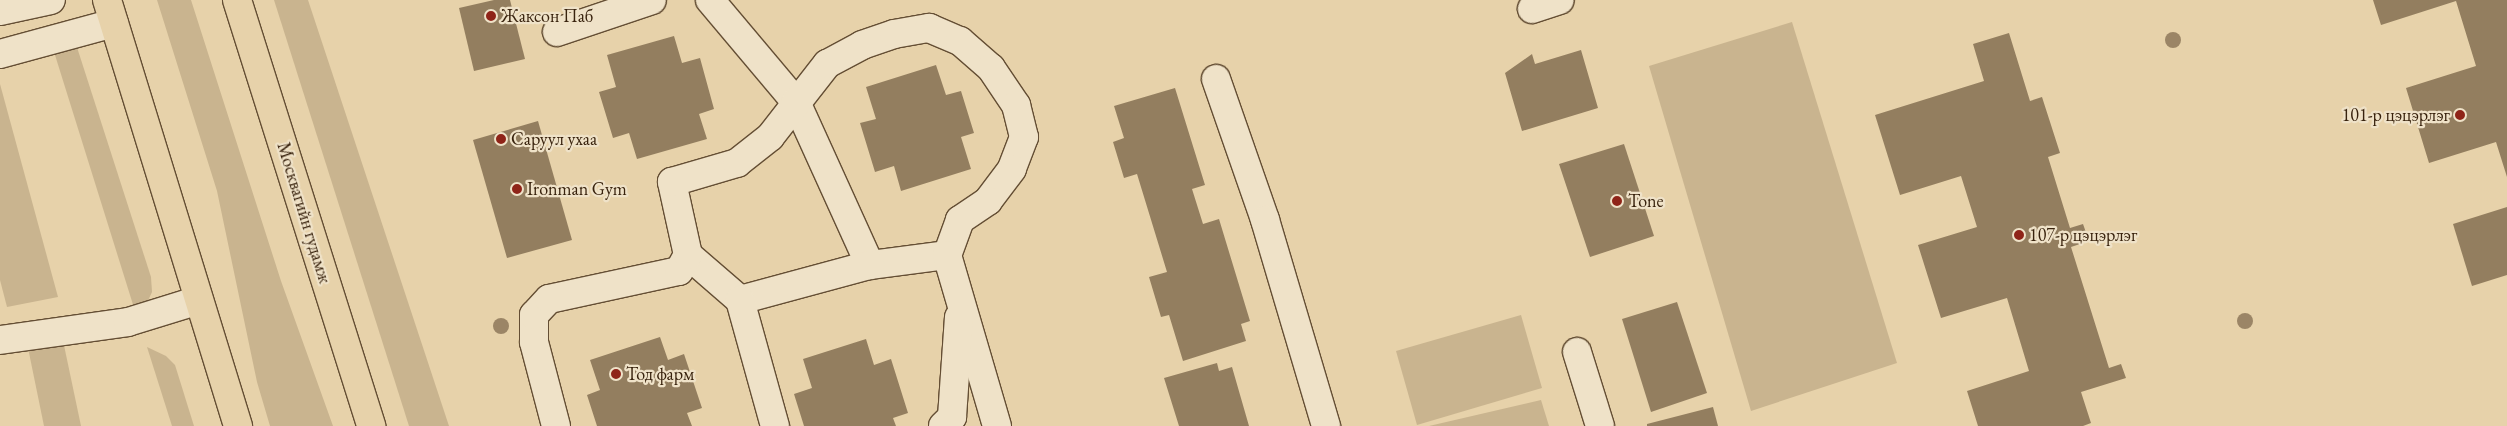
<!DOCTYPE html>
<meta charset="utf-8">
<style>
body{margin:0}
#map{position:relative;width:2507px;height:426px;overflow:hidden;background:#e7d2aa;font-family:"EB Garamond",serif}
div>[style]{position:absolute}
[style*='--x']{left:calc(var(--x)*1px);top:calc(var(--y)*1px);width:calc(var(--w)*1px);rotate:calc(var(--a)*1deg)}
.green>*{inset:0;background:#c9b48f}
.building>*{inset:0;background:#937e5f}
.roads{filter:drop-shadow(1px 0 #644e34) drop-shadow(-1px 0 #644e34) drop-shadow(0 1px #644e34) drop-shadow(0 -1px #644e34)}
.minor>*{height:28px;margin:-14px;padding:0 14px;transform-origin:14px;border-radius:14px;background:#efe2c8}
.highway>*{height:28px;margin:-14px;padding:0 14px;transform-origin:14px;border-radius:14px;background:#e7d2aa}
.trees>*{width:16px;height:16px;margin:-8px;border-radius:50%;background:#9b8566}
.dots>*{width:14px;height:14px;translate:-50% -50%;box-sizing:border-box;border:2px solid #efe2c8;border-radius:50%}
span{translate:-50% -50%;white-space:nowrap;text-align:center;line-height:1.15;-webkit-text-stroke:4.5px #efe2c8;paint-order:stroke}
.poi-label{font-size:18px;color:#38220d}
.left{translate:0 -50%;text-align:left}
.right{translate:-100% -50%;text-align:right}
.street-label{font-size:18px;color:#38220d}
</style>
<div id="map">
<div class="green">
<i style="clip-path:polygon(157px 0,191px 0,281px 281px,333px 426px,270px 426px,257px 382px,217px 191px)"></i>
<i style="clip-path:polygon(274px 0,308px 0,449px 426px,409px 426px)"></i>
<i style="clip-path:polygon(1792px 22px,1897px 363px,1751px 411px,1649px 66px)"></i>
<i style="clip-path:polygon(74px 38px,151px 277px,152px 292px,146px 305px,135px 311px,50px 39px)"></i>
<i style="clip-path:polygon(0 84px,58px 297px,7px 307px,0 280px)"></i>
<i style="clip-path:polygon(1521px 315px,1542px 388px,1417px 425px,1396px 351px)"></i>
<i style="clip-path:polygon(61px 331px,81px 426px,44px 426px,27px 343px)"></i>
<i style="clip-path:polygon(147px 347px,166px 356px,175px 365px,194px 426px,172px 426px)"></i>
<i style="clip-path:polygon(1541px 400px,1549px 426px,1429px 426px)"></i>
</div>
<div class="building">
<i style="clip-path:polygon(494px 0,510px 0,525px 59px,474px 71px,459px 8px)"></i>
<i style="clip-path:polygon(2373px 0,2507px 0,2507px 177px,2496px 142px,2429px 163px,2406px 88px,2476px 66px,2456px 1px,2381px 25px)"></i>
<i style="clip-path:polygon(2009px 33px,2030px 101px,2042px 97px,2060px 153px,2048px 157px,2070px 228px,2083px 224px,2089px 241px,2071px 247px,2109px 368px,2121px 364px,2126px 378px,2081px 392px,2091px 423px,2083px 426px,1978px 426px,1967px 391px,2029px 371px,2007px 298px,1941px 318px,1918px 245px,1977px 227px,1961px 176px,1900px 195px,1875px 115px,1984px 81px,1973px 44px)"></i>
<i style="clip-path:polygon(674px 36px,682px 63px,700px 58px,714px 109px,699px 114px,707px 139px,637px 159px,629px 133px,613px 138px,599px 92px,616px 87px,607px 55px)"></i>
<i style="clip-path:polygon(1581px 50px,1598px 108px,1522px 131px,1505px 73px,1532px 54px,1535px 64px)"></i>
<i style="clip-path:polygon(936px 65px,946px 95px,961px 91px,974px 133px,961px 137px,971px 169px,901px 191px,894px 166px,875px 172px,860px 123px,876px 119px,866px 87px)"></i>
<i style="clip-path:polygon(1175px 88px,1205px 185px,1192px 189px,1203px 224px,1219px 219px,1250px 321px,1241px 324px,1246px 341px,1183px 361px,1169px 315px,1161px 317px,1149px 277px,1167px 272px,1137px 174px,1124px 178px,1113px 142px,1124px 138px,1114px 106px)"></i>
<i style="clip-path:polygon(538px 121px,572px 240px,507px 258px,473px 140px)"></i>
<i style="clip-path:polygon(1624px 144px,1654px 236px,1590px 257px,1559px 164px)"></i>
<i style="clip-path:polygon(2507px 207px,2507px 275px,2472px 286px,2453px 224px)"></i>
<i style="clip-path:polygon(1677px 302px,1707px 393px,1651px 412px,1622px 319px)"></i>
<i style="clip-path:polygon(660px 337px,668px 360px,684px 354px,702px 408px,687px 413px,692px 426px,597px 426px,587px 395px,600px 390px,590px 360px)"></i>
<i style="clip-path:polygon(866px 339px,874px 365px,891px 359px,908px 413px,893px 418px,896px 426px,804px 426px,794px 394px,812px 388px,803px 359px)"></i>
<i style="clip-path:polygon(1217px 363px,1219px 371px,1232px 367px,1249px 426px,1179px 426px,1164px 378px)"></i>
<i style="clip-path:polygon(1713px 407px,1718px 426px,1647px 426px,1647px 424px)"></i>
</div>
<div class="roads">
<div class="minor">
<i style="--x:710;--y:0;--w:133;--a:49.9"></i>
<i style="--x:796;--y:102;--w:179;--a:65.6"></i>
<i style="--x:870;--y:265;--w:78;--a:-7.4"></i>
<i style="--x:1532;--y:9;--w:29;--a:-18"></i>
<i style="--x:0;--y:11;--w:52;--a:-12.2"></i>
<i style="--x:557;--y:32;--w:100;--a:-18.6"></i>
<i style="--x:0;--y:54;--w:118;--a:-15.2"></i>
<i style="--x:1216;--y:79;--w:149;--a:70.8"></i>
<i style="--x:1265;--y:220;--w:215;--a:73.5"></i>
<i style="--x:688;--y:255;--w:69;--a:40.9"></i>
<i style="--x:740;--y:300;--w:135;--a:-15.1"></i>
<i style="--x:740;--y:300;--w:131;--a:74.5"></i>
<i style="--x:0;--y:340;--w:129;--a:-8"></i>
<i style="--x:128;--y:322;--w:74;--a:-17.2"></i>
<i style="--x:1577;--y:352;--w:77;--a:72.7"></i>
<i style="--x:556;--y:426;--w:87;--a:-104.7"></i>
<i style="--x:534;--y:342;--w:27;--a:-90"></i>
<i style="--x:534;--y:315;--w:22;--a:-47"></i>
<i style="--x:549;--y:299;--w:133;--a:-12.2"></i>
<i style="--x:679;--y:271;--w:18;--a:-61"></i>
<i style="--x:688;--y:255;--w:75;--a:-102.4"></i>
<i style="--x:672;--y:182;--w:68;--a:-16.3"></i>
<i style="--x:737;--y:163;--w:42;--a:-38.2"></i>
<i style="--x:770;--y:137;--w:93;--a:-52"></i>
<i style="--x:827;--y:64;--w:40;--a:-28"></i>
<i style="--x:862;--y:45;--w:34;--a:-19"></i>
<i style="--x:894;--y:34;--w:36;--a:-10"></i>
<i style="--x:929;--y:28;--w:34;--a:23"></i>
<i style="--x:960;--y:41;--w:41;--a:41.1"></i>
<i style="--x:991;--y:68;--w:45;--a:56"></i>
<i style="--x:1016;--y:105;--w:33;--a:76"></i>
<i style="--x:1024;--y:137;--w:34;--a:111"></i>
<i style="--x:1012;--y:169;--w:40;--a:127"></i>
<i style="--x:988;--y:201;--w:34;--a:146"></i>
<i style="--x:960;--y:220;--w:37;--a:110"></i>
<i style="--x:947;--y:255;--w:178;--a:73.7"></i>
<i style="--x:943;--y:426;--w:13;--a:-45"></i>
<i style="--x:952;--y:417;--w:100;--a:-86"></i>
</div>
<div class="highway">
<i style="--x:107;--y:0;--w:446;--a:72.9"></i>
<i style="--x:237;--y:0;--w:447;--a:72.5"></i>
</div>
</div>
<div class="trees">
<i style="left:2173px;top:40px"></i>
<i style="left:2245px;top:321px"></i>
<i style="left:501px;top:326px"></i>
</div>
<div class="dots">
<i style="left:491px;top:16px;background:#8f2418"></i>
<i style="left:2460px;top:115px;background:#8f2418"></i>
<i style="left:501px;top:139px;background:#8f2418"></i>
<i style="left:517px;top:189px;background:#8f2418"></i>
<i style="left:1617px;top:201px;background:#8f2418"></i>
<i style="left:2019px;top:235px;background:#8f2418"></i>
<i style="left:616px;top:374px;background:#8f2418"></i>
</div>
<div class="poi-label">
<span class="left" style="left:501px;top:16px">Жаксон Паб</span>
<span class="right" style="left:2450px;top:115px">101-р цэцэрлэг</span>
<span class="left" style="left:511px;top:139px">Саруул ухаа</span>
<span class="left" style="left:527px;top:189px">Ironman Gym</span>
<span class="left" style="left:1628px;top:201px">Tone</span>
<span class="left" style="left:2029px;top:235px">107-р цэцэрлэг</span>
<span class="left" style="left:626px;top:374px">Тод фарм</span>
</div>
<div class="street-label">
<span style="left:304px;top:213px;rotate:73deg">Москвагийн гудамж</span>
</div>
</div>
